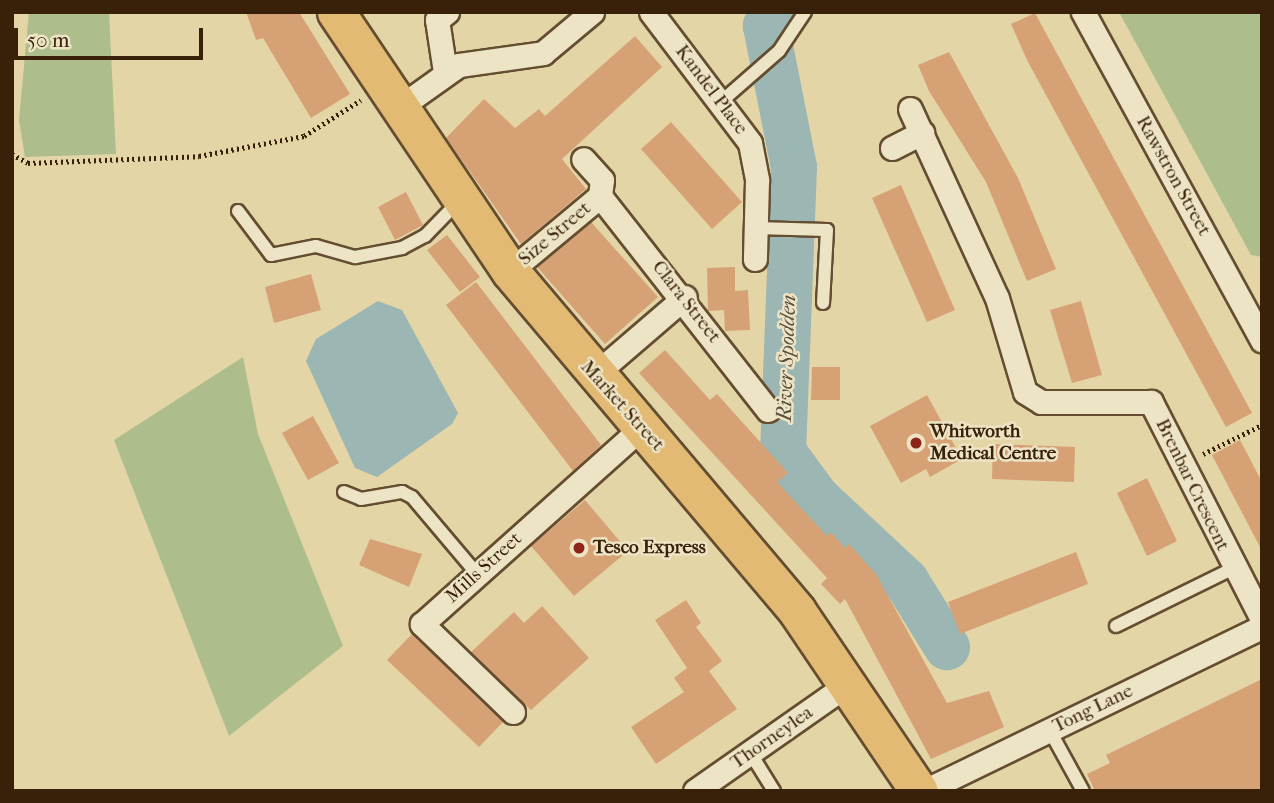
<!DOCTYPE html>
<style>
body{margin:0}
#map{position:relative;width:1274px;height:803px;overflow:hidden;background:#e4d5a6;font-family:"IM FELL French Canon",serif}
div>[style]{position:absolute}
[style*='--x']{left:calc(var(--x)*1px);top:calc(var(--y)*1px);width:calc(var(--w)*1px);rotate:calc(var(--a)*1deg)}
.green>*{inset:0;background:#adbe8c}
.water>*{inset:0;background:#9bb6b3}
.river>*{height:46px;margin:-23px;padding:0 23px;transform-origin:23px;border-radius:23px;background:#9bb6b3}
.building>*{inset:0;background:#d7a176}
.path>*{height:4.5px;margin-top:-2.25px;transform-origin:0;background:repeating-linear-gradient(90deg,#392008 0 2px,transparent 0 5.5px)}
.roads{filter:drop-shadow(2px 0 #644d30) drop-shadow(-2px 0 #644d30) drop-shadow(0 2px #644d30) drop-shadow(0 -2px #644d30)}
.lane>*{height:12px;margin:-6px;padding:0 6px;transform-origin:6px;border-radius:6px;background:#ede4c5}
.street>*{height:23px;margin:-11.5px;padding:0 11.5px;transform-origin:11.5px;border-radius:11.5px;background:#ede4c5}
.primary>*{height:37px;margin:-18.5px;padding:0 18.5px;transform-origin:18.5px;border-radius:18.5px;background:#e2ba73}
.dots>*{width:19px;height:19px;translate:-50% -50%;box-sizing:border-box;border:4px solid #ede4c5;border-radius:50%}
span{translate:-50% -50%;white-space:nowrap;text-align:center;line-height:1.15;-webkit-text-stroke:5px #ede4c5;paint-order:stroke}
.street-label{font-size:19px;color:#392008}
.poi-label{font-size:19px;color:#392008;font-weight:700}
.left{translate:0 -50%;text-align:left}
.water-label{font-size:21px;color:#564d3b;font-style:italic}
.frame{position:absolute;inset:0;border:14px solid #392008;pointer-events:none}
.scale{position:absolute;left:14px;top:28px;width:189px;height:32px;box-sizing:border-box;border:4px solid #392008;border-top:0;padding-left:9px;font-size:21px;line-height:24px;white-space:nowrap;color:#392008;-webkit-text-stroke:5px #ede4c5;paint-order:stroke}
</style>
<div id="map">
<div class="green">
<i style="clip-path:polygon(29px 12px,109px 12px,116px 154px,25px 157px,19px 120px)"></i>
<i style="clip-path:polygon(1119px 12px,1262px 12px,1262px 257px,1251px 255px)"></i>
<i style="clip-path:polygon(243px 357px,258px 434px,343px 646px,229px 736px,114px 440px)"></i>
</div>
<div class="water">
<i style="clip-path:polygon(378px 301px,402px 310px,458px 413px,452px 424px,377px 477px,355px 468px,306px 361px,316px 339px)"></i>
</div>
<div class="river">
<i style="--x:775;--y:12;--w:17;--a:123"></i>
<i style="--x:766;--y:26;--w:144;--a:78.8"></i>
<i style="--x:794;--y:167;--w:285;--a:92.2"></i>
<i style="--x:783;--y:452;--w:57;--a:53.5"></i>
<i style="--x:817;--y:498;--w:122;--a:43"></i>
<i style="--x:906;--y:581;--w:78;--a:58.2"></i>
</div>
<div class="building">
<i style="clip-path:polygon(246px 12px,299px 12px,350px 94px,311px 118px,263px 38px,256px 40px)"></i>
<i style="clip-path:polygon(1035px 13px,1252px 413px,1226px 427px,1027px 60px,1011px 24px)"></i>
<i style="clip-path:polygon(635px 36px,662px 67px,562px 159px,586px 189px,521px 244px,446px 138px,484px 99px,515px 128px,539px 109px,545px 116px)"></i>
<i style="clip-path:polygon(949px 52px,1018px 178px,1056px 269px,1027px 281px,986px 182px,929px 91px,918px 65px)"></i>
<i style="clip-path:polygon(671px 122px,742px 202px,712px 229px,641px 149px)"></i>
<i style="clip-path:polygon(901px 185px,955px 310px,927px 322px,872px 198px)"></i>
<i style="clip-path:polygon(406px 192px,423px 225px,395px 240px,378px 207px)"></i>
<i style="clip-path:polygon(591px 222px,658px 297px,605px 344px,537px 267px)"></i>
<i style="clip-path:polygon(447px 235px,480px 277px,460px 292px,427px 250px)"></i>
<i style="clip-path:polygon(735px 267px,735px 291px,748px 290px,750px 330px,725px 331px,724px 310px,708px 311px,707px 268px)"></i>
<i style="clip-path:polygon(311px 274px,321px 310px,274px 323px,265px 287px)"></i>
<i style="clip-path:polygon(476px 282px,601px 445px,573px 471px,446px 305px)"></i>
<i style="clip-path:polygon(1081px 301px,1102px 375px,1072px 383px,1050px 310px)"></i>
<i style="clip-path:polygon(665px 350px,710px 400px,717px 394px,788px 473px,777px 482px,827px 536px,831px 532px,845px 548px,849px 544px,876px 574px,947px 703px,989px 691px,1004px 727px,931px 759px,845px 599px,840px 604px,821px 584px,827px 578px,639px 373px)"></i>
<i style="clip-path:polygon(812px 367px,840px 367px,840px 400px,811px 400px)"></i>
<i style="clip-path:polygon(927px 395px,962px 459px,930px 477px,926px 469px,901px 483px,870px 426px)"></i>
<i style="clip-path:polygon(313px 416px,339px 463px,308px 480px,282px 433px)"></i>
<i style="clip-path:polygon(1240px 440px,1262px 482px,1262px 551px,1212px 455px)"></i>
<i style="clip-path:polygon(993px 444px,1075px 447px,1074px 482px,992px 479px)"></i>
<i style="clip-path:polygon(1147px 478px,1177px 541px,1147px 556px,1117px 493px)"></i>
<i style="clip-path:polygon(585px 500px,628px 551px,574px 596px,531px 546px)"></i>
<i style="clip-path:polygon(370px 539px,422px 554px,409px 587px,359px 565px)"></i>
<i style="clip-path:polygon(1076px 552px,1088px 584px,960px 634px,948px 602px)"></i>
<i style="clip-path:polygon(686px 600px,701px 623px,696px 627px,722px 661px,709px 671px,737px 709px,656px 764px,631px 727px,684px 692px,674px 678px,687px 668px,655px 620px)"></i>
<i style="clip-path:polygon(542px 606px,589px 658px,531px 710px,471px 652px,514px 612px,524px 623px)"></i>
<i style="clip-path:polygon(412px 634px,503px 722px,479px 747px,387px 660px)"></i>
<i style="clip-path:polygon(1262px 679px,1262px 791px,1095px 791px,1087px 774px,1110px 763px,1106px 755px)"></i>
</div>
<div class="path">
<i style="--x:12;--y:154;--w:18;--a:29"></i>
<i style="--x:28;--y:163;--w:171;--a:-2.3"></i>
<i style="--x:199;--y:156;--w:107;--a:-10.8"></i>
<i style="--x:304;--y:136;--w:67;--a:-32.3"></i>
<i style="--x:1203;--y:454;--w:66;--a:-26.2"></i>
</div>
<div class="roads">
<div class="lane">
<i style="--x:723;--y:100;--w:74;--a:-41.2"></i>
<i style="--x:779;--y:51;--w:47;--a:-56.3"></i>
<i style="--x:238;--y:211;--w:55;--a:53.1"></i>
<i style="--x:271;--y:255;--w:46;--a:-11.3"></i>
<i style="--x:316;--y:246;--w:41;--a:15.8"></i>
<i style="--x:355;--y:257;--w:48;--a:-10.8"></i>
<i style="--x:402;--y:248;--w:26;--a:-28"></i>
<i style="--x:425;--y:236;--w:49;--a:-45.8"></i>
<i style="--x:755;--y:228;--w:72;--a:1.6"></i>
<i style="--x:827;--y:230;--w:73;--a:93.1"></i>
<i style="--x:344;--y:492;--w:18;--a:22"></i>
<i style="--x:361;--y:499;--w:42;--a:-9.7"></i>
<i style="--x:402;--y:492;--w:11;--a:27"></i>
<i style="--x:412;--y:497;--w:101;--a:49.8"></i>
<i style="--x:1116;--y:626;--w:129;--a:-26.2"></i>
<i style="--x:1050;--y:731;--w:68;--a:61.2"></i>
<i style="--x:751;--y:754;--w:44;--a:58.1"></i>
</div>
<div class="street">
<i style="--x:651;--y:12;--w:164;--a:52.9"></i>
<i style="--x:750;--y:143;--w:38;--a:79"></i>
<i style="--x:757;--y:180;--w:79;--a:91.5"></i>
<i style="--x:1083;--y:12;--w:374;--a:61.4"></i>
<i style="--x:445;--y:72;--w:53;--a:-98.7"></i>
<i style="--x:437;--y:20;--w:13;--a:-39"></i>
<i style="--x:397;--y:109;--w:76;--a:-35.4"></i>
<i style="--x:459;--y:65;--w:85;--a:-8.1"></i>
<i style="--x:543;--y:53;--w:64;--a:-39.9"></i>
<i style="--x:910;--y:109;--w:208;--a:65.3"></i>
<i style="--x:997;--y:298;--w:98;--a:73.4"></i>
<i style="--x:1025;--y:392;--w:19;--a:32"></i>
<i style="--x:1041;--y:402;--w:110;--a:0"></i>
<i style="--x:1151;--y:402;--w:244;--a:62.9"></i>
<i style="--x:892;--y:148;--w:34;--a:-27"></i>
<i style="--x:600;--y:196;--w:272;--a:51.9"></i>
<i style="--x:510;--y:271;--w:117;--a:-39.8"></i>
<i style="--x:600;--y:196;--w:16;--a:-83"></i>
<i style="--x:602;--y:180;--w:28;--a:-132"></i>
<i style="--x:593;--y:376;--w:121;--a:-40.7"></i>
<i style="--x:513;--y:712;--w:127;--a:-136"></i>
<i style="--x:422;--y:624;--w:294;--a:-41.8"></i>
<i style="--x:695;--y:791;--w:187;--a:-35"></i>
<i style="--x:924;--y:791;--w:376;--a:-25.9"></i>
</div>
<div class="primary">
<i style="--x:336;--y:12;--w:312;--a:56.1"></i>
<i style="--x:510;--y:271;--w:445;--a:49.8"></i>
<i style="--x:797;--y:611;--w:217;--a:55.9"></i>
</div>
</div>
<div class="dots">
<i style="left:916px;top:443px;background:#8f2418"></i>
<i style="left:579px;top:548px;background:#8f2418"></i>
</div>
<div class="street-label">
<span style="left:711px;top:90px;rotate:53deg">Kandel Place</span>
<span style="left:1173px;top:176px;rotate:61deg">Rawstron Street</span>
<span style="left:555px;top:234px;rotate:-40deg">Size Street</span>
<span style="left:686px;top:302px;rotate:52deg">Clara Street</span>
<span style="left:622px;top:406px;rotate:48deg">Market Street</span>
<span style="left:1192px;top:485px;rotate:64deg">Brenbar Crescent</span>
<span style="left:484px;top:568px;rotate:-42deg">Mills Street</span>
<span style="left:1093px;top:709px;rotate:-26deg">Tong Lane</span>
<span style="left:772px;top:738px;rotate:-35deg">Thorneylea</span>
</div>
<div class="poi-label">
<span class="left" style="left:930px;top:443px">Whitworth<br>Medical Centre</span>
<span class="left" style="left:593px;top:548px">Tesco Express</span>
</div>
<div class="water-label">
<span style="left:786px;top:358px;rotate:-88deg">River Spodden</span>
</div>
<div class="frame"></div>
<div class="scale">50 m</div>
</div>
